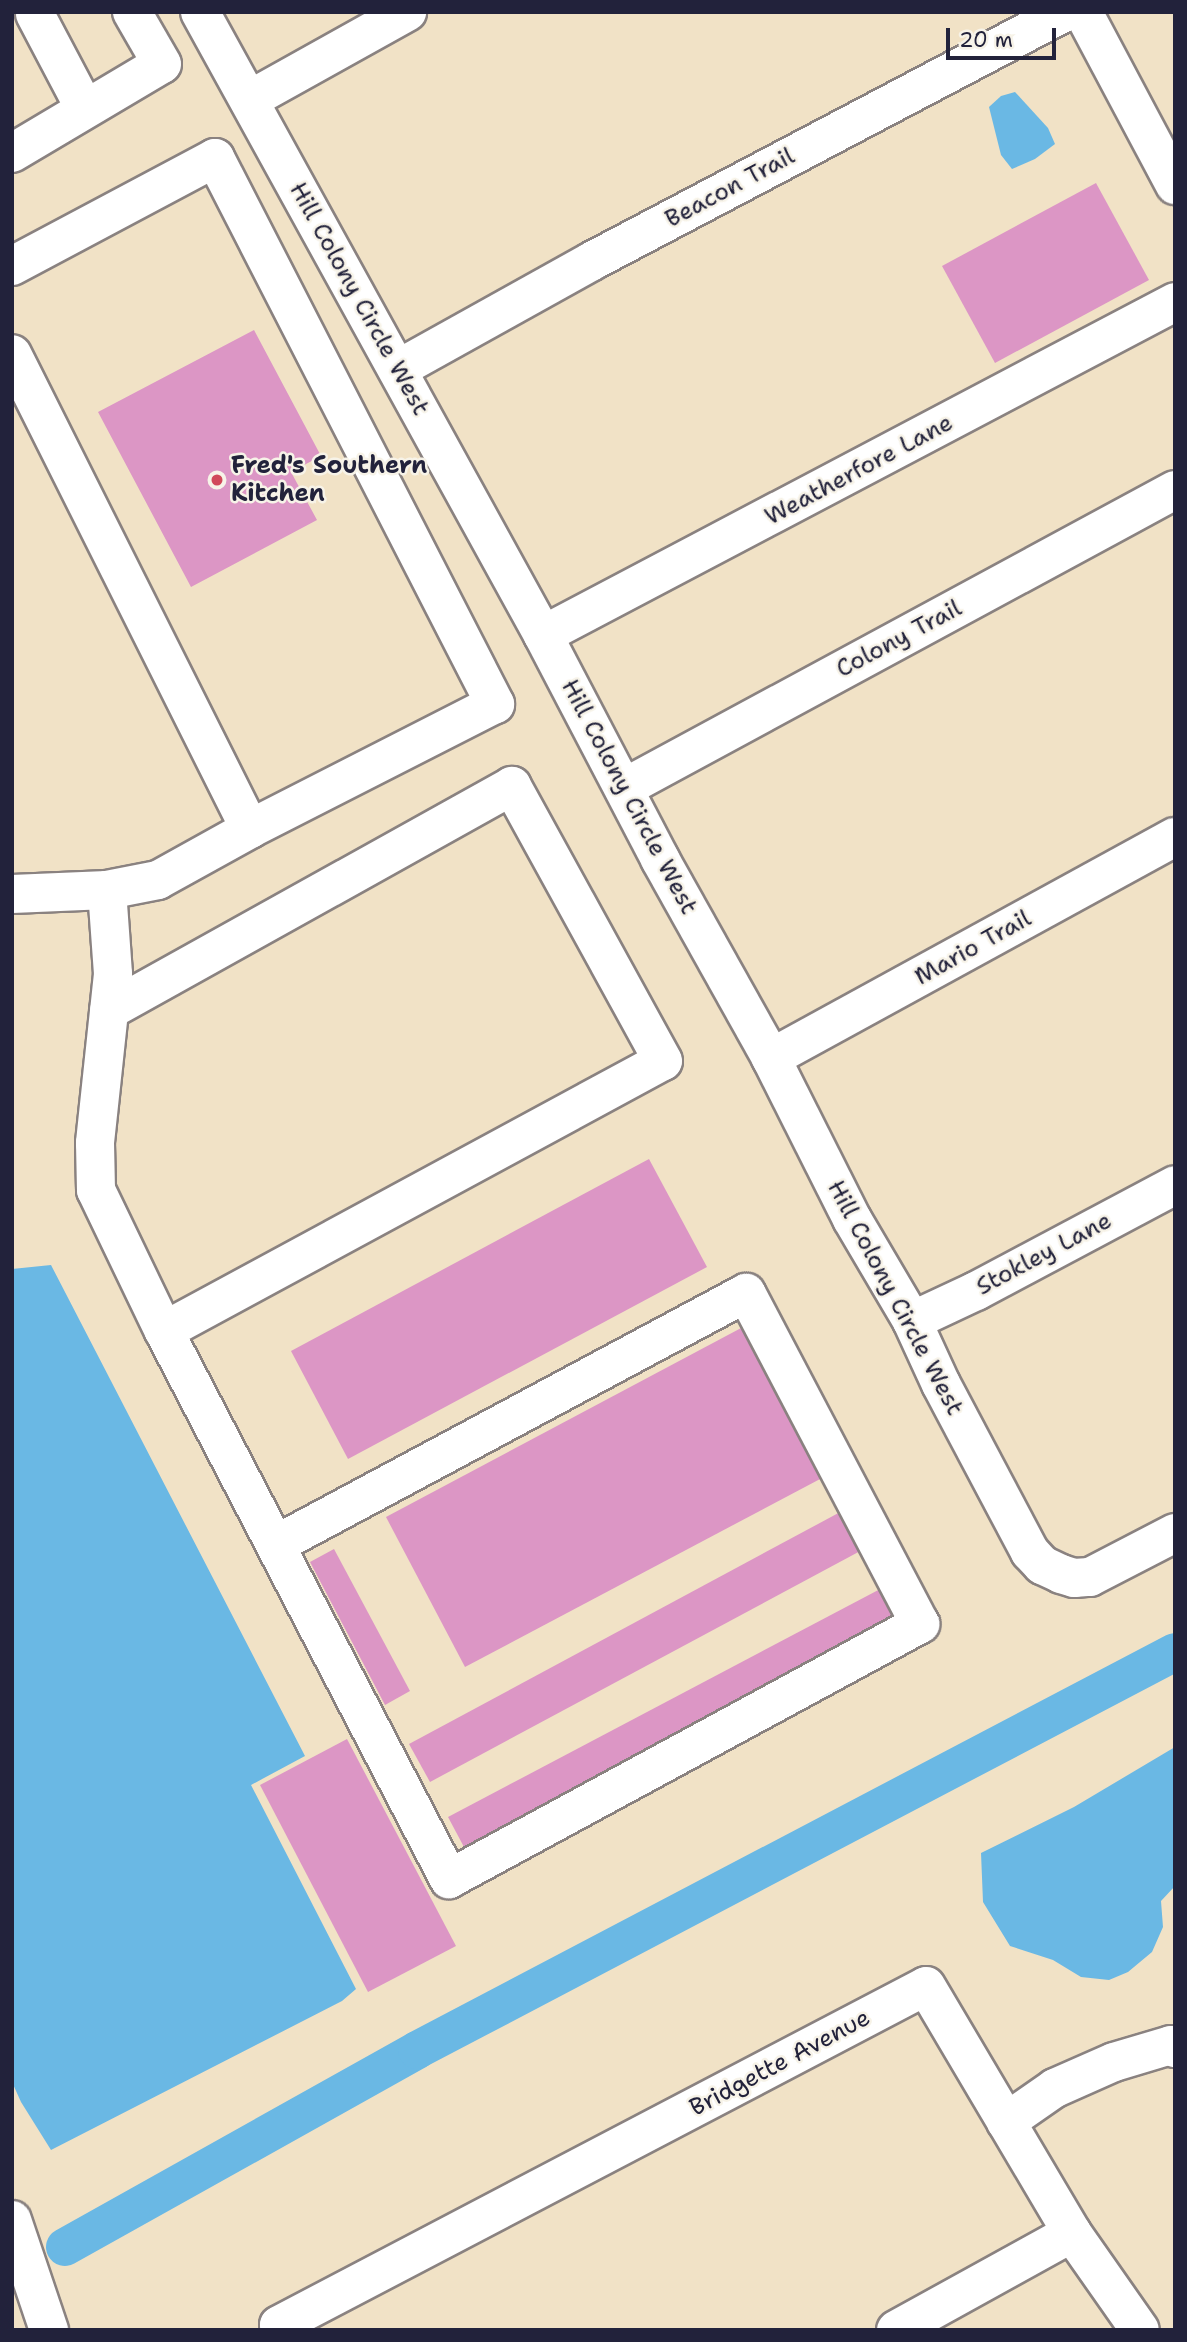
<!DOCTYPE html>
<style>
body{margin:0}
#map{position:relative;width:1187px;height:2342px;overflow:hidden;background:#f1e2c6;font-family:"Shantell Sans",sans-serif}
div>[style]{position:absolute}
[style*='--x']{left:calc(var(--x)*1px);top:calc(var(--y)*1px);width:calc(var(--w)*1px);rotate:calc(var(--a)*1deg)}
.water>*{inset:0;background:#6ab8e4}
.canal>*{height:38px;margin:-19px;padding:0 19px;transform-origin:19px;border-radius:19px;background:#6ab8e4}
.building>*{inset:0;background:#dc96c5}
.roads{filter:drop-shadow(2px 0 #8a8280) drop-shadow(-2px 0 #8a8280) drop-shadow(0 2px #8a8280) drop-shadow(0 -2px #8a8280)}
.minor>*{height:38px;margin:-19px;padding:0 19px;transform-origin:19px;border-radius:19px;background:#fff}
.major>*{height:38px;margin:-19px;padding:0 19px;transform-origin:19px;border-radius:19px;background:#fff}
.dots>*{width:19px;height:19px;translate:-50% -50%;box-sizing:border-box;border:4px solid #f7f3e8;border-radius:50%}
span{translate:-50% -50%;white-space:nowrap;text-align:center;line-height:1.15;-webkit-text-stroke:5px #f7f3e8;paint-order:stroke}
.street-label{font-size:24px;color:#22223b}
.poi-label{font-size:24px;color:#22223b;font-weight:700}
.left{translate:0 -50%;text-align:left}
.frame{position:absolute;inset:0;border:14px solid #22223b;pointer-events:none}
.scale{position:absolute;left:946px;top:28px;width:110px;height:32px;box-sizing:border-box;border:4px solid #22223b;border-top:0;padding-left:9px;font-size:21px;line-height:24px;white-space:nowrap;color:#22223b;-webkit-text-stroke:5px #f7f3e8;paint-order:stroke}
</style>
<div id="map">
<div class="water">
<i style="clip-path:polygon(1015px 92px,1048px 128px,1055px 144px,1035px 159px,1012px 169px,1001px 155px,989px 107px,1001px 96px)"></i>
<i style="clip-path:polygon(51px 1265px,305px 1756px,251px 1785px,356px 1989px,342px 2001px,51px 2150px,21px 2102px,12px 2082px,12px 1269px)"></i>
<i style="clip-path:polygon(1175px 1747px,1175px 1886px,1161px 1901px,1163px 1927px,1152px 1952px,1128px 1972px,1109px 1980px,1081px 1977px,1053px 1960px,1010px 1946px,983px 1902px,981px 1853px,1074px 1807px)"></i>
</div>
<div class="canal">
<i style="--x:65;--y:2247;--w:403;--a:-29.2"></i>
<i style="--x:417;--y:2050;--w:856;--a:-27.7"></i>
</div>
<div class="building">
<i style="clip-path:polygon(1096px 183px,1149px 280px,995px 363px,942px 266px)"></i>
<i style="clip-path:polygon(254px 330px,321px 456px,291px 472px,317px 520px,191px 587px,98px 412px)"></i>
<i style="clip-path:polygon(649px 1159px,707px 1267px,348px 1459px,291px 1351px)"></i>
<i style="clip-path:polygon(743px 1327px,822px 1478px,465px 1667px,386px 1517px)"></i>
<i style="clip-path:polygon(844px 1510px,864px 1549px,430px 1782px,409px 1744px)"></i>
<i style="clip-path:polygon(334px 1549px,410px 1691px,385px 1705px,310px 1562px)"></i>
<i style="clip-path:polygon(884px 1587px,900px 1618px,464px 1847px,448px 1817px)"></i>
<i style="clip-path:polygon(347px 1739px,456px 1946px,368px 1992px,260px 1785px)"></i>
</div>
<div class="roads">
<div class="minor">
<i style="--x:200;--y:12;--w:711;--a:61.16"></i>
<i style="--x:543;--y:635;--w:253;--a:62.4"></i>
<i style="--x:660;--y:859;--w:228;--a:60.8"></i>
<i style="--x:771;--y:1058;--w:180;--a:63.3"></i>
<i style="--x:852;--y:1219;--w:118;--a:59.5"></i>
<i style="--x:912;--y:1321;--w:69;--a:65.3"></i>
<i style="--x:941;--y:1384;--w:190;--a:62.1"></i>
<i style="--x:1030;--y:1552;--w:18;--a:47"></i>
<i style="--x:1042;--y:1565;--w:21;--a:25"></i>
<i style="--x:1061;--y:1574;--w:14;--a:17"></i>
<i style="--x:1074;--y:1578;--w:16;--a:-4"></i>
<i style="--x:1090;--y:1577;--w:96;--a:-27.4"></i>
<i style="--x:1083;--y:12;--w:196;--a:62"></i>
<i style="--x:35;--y:14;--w:107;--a:62.2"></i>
<i style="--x:249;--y:100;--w:181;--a:-29.1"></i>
<i style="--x:12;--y:153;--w:174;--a:-30.7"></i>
<i style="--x:162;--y:64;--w:60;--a:-120"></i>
<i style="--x:12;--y:266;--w:230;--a:-28"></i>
<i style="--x:215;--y:158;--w:614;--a:62.85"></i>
<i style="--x:495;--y:704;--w:275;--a:153"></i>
<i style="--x:250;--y:829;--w:531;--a:-116.61"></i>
<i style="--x:398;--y:369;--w:222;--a:-29.1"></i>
<i style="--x:592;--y:261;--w:535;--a:-27.76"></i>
<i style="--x:543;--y:635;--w:714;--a:-27.78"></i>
<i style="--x:624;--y:788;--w:626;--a:-28.41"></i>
<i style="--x:107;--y:890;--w:84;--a:85.9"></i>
<i style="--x:113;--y:974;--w:170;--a:96.1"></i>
<i style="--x:95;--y:1143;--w:47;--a:88.8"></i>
<i style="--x:96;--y:1190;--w:157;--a:64.3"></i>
<i style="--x:164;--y:1331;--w:567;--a:-28.42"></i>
<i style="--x:663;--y:1061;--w:314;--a:-118.8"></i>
<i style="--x:512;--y:786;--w:461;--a:150.9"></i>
<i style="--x:12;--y:894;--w:95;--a:-2.4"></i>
<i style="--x:107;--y:890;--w:52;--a:-11.1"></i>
<i style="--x:158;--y:880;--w:105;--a:-29"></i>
<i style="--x:771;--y:1058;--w:460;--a:-28.7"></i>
<i style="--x:912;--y:1321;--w:71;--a:-25.1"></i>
<i style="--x:976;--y:1291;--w:225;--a:-28"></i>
<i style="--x:164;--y:1331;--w:618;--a:62.52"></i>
<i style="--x:449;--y:1879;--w:536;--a:-28.43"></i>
<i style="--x:920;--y:1624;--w:374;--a:-117.7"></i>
<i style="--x:746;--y:1293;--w:532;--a:151.85"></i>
<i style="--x:1006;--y:2122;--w:60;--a:-34.8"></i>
<i style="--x:1055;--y:2088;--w:64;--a:-23.8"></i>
<i style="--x:1114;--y:2062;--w:59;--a:-16.6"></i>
<i style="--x:1171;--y:2045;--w:5;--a:37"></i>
<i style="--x:281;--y:2330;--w:5;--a:-112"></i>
<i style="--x:279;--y:2325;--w:730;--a:-27.65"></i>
<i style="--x:926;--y:1986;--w:287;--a:59.4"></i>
<i style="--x:1072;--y:2233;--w:118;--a:55"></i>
<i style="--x:896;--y:2330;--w:201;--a:-28.9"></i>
</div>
<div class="major">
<i style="--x:12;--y:2220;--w:116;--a:71.4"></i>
</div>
</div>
<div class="dots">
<i style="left:217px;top:480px;background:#d1495b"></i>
</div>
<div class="street-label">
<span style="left:730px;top:188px;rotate:-28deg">Beacon Trail</span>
<span style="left:359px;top:299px;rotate:61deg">Hill Colony Circle West</span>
<span style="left:859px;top:470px;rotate:-28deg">Weatherfore Lane</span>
<span style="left:899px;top:639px;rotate:-28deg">Colony Trail</span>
<span style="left:629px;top:797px;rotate:62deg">Hill Colony Circle West</span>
<span style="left:973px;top:948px;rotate:-29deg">Mario Trail</span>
<span style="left:1044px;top:1254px;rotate:-28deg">Stokley Lane</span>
<span style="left:895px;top:1298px;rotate:62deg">Hill Colony Circle West</span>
<span style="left:780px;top:2063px;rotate:-28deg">Bridgette Avenue</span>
</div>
<div class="poi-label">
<span class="left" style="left:231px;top:480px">Fred's Southern<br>Kitchen</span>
</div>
<div class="frame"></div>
<div class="scale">20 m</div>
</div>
